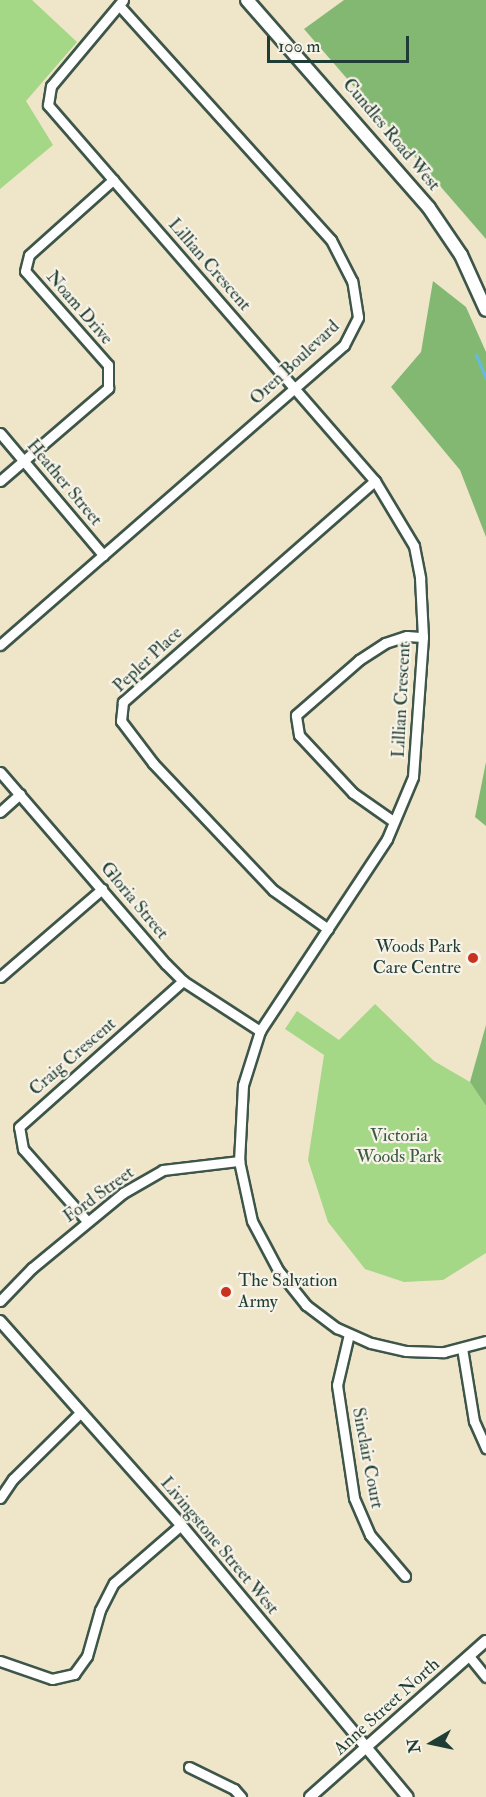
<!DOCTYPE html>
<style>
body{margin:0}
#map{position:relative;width:486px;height:1797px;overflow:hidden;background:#efe5c9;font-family:"IM FELL Double Pica",serif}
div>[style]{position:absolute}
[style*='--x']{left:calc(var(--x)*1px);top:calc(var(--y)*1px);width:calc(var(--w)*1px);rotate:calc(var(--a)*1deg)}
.green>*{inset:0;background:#a4d786}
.forest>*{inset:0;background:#83b873}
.stream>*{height:3px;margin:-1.5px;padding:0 1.5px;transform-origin:1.5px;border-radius:1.5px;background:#63bce0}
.roads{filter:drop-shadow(2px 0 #3e564a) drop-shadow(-2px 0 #3e564a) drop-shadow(0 2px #3e564a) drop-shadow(0 -2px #3e564a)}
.minor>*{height:9px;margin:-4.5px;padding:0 4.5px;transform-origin:4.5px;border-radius:4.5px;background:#fff}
.tertiary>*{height:10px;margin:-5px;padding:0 5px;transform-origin:5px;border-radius:5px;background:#fff}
.secondary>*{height:12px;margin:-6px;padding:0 6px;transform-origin:6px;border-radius:6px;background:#fff}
.dots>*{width:16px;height:16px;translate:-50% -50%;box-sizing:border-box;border:3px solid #f7f3e8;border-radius:50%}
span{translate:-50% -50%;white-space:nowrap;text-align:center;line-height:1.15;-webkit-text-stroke:4.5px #f7f3e8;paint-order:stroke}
.street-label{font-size:18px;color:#1f3d34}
.poi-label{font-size:18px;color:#1f3d34}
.right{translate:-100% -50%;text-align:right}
.left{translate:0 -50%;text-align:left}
.park-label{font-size:18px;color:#3a5c44}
.north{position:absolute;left:402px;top:1713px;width:60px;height:60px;-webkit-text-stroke:4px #f7f3e8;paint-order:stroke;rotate:261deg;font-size:16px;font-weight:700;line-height:24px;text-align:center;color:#1f3d34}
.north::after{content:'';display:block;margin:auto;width:21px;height:27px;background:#1f3d34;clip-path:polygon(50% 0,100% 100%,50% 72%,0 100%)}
.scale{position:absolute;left:267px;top:36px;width:142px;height:27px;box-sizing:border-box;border:3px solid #1f3d34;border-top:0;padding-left:8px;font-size:18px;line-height:21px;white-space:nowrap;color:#1f3d34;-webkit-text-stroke:4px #f7f3e8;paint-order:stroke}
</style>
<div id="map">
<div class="green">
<i style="clip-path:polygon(0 0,32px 0,77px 42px,26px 101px,53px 145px,0 189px)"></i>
<i style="clip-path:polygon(375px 1004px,434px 1061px,470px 1082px,486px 1106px,486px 1253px,443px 1280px,404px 1282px,365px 1269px,328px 1222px,308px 1160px,324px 1055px,285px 1029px,297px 1011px,339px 1040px)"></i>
</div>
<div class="forest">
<i style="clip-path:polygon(344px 0,486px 0,486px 239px,304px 29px)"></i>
<i style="clip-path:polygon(433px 281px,466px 307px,486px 352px,486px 537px,460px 470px,391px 387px,421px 352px)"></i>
<i style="clip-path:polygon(486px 762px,486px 826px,475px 817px)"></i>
<i style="clip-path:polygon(486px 1025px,486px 1106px,470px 1082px)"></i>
</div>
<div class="stream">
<i style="--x:476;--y:355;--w:25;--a:67"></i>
</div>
<div class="roads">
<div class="minor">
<i style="--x:123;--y:0;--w:112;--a:129.9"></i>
<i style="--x:51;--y:86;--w:19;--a:99"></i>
<i style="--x:48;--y:105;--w:498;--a:49"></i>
<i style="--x:375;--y:481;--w:76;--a:59"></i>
<i style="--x:414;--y:546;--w:33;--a:79"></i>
<i style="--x:420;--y:578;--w:59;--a:87.1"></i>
<i style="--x:423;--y:637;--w:140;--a:94.1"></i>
<i style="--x:413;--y:777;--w:67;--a:112.8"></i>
<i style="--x:387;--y:839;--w:230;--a:123.5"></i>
<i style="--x:260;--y:1031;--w:57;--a:107.5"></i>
<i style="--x:243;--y:1085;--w:76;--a:93"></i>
<i style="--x:239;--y:1161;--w:61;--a:77.8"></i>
<i style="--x:252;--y:1221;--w:55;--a:62"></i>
<i style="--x:278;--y:1270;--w:45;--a:51.3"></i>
<i style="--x:306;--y:1305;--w:39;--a:37"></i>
<i style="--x:337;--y:1328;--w:37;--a:24"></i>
<i style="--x:371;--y:1343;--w:36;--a:13"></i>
<i style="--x:406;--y:1351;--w:38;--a:2"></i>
<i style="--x:444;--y:1352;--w:43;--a:-14.7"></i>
<i style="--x:0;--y:433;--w:160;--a:49.8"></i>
<i style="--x:0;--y:481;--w:143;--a:-40.7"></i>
<i style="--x:108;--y:388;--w:23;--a:-90"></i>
<i style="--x:108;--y:365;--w:125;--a:-131.4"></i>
<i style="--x:25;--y:271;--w:16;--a:-76"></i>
<i style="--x:29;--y:255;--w:113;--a:-41.8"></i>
<i style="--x:0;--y:645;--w:456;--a:-41.1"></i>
<i style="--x:344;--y:345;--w:31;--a:-63"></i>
<i style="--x:358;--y:317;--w:36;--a:-99"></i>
<i style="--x:352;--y:281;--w:46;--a:-117.1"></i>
<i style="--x:331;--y:240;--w:316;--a:-132.1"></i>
<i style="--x:0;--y:772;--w:254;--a:49.2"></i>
<i style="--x:166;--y:964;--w:24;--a:45"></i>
<i style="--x:183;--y:981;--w:92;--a:33"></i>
<i style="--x:0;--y:812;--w:27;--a:-42"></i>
<i style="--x:393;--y:821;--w:49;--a:-145"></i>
<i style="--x:353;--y:793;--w:79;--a:-133"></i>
<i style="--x:299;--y:735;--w:20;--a:-99"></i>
<i style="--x:296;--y:715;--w:84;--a:-41.1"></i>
<i style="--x:359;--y:660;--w:31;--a:-33"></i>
<i style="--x:385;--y:643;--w:23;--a:-18"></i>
<i style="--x:407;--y:636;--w:16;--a:4"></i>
<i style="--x:328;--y:929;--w:67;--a:-144.7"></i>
<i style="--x:273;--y:890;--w:175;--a:-133.4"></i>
<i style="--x:153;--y:763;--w:53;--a:-127.3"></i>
<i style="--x:121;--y:721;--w:19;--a:-84"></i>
<i style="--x:123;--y:702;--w:335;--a:-41.3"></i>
<i style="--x:0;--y:977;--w:135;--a:-40.8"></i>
<i style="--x:87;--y:1221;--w:96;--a:-131.6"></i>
<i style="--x:23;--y:1149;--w:22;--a:-100"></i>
<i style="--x:19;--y:1127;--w:220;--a:-41.7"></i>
<i style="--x:0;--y:1301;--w:46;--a:-45.9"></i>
<i style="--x:32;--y:1268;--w:118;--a:-39.5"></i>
<i style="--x:123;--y:1193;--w:46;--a:-29.9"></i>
<i style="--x:163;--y:1170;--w:77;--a:-6.8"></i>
<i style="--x:349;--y:1334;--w:52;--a:103.2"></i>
<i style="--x:337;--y:1385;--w:114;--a:81.4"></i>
<i style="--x:354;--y:1498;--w:40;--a:66.6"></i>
<i style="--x:370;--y:1535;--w:54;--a:49.5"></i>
<i style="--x:462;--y:1348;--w:74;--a:80.7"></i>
<i style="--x:474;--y:1421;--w:30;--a:66"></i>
<i style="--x:0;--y:1498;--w:23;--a:-56"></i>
<i style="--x:13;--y:1479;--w:95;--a:-44.6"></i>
<i style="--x:469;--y:1656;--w:27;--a:51"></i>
<i style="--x:0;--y:1661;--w:55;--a:19.1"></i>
<i style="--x:52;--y:1679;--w:23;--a:-13"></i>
<i style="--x:74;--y:1674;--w:22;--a:-54"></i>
<i style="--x:87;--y:1656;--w:48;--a:-74.2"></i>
<i style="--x:100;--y:1610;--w:30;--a:-63"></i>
<i style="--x:114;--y:1583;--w:89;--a:-40.9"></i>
<i style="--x:189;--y:1767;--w:50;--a:26.1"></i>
<i style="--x:234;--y:1789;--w:11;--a:49"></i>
</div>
<div class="tertiary">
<i style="--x:0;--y:1321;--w:273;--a:48.4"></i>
<i style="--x:181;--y:1525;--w:354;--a:50.2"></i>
<i style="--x:310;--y:1797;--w:235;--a:-41.6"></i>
</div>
<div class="secondary">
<i style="--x:247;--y:0;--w:276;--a:48.8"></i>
<i style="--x:429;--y:208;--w:57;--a:55.8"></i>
<i style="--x:461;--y:255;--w:60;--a:65.6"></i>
</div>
</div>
<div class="dots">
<i style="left:473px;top:958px;background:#c8321e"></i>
<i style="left:226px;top:1292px;background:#c8321e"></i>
</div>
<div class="street-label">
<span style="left:391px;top:135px;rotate:50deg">Cundles Road West</span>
<span style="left:209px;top:265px;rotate:49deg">Lillian Crescent</span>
<span style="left:79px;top:308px;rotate:49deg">Noam Drive</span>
<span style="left:295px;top:363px;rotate:-43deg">Oren Boulevard</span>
<span style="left:64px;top:483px;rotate:50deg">Heather Street</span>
<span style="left:148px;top:660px;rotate:-43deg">Pepler Place</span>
<span style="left:402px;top:700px;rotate:-87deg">Lillian Crescent</span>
<span style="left:134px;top:901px;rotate:50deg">Gloria Street</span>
<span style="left:73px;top:1057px;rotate:-41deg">Craig Crescent</span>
<span style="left:99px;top:1195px;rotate:-36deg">Ford Street</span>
<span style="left:367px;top:1458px;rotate:79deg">Sinclair Court</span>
<span style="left:219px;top:1546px;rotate:50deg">Livingstone Street West</span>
<span style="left:387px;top:1707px;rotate:-42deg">Anne Street North</span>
</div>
<div class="poi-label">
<span class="right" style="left:461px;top:958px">Woods Park<br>Care Centre</span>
<span class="left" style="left:238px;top:1292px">The Salvation<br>Army</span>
</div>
<div class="park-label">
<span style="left:399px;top:1147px">Victoria<br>Woods Park</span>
</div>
<div class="north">N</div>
<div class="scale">100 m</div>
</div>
